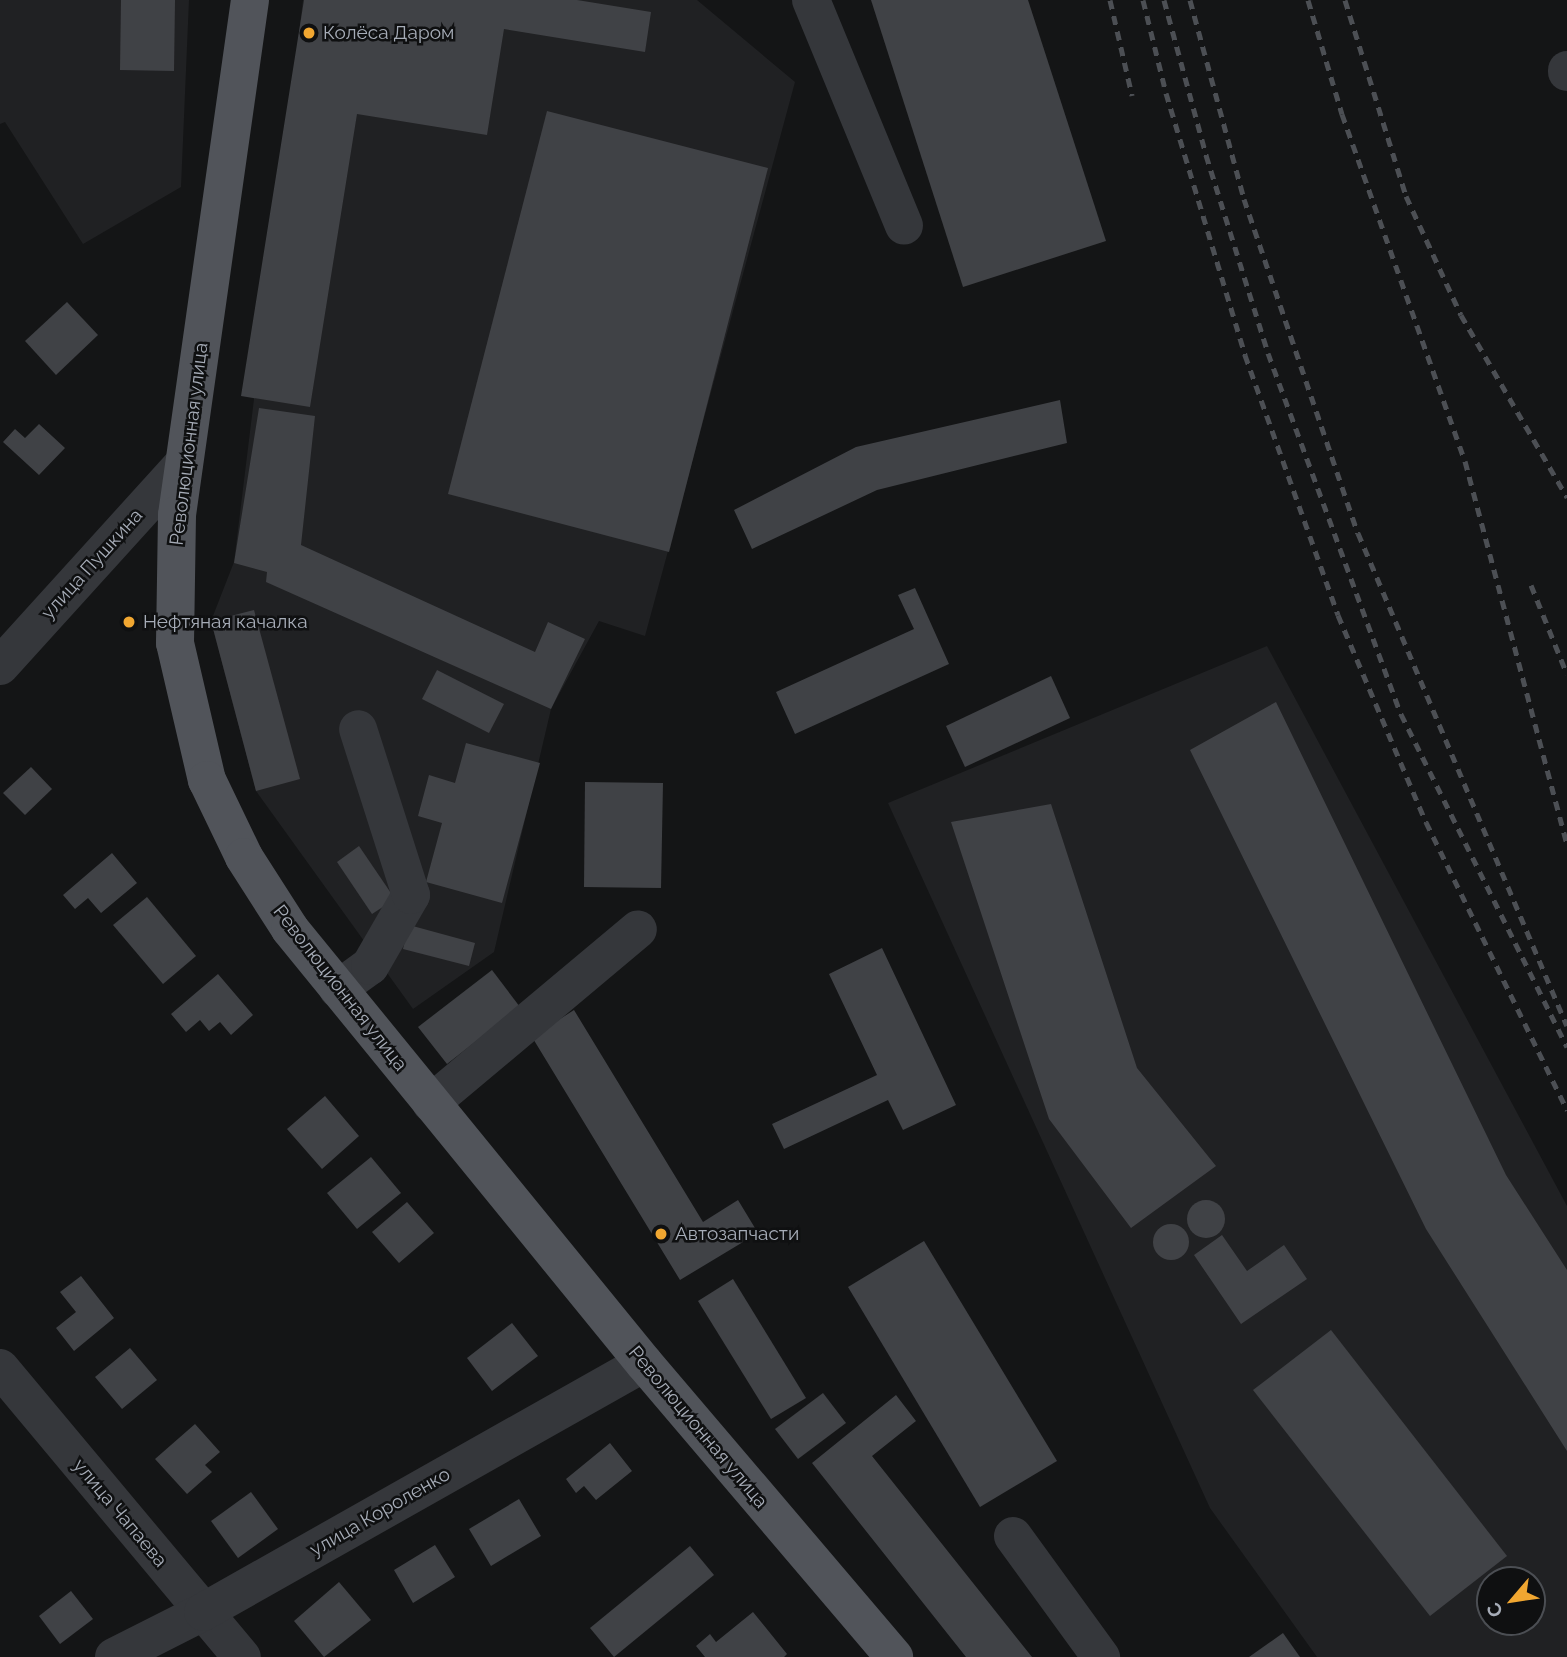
<!DOCTYPE html>
<meta charset="utf-8">
<style>
body{margin:0}
#map{position:relative;width:1567px;height:1657px;overflow:hidden;background:#141516;font-family:Raleway,sans-serif}
div>[style]{position:absolute}
[style*='--x']{left:calc(var(--x)*1px);top:calc(var(--y)*1px);width:calc(var(--w)*1px);rotate:calc(var(--a)*1deg)}
.built>*{inset:0;background:#202123}
.building>*{inset:0;background:#404246}
.round{border-radius:50%}
.minor>*{height:38px;margin:-19px;padding:0 19px;transform-origin:19px;border-radius:19px;background:#35373b}
.major>*{height:38px;margin:-19px;padding:0 19px;transform-origin:19px;border-radius:19px;background:#51545a}
.rail>*{height:5px;margin-top:-2.5px;transform-origin:0;background:repeating-linear-gradient(90deg,#4c4f54 0 9px,transparent 0 16px)}
.dots>*{width:19px;height:19px;translate:-50% -50%;box-sizing:border-box;border:4px solid #0f1011;border-radius:50%}
span{translate:-50% -50%;white-space:nowrap;text-align:center;line-height:1.15;-webkit-text-stroke:5px #0f1011;paint-order:stroke}
.poi-label{font-size:19px;color:#a6acb7}
.left{translate:0 -50%;text-align:left}
.street-label{font-size:19px;color:#a6acb7}
.north{position:absolute;left:1476px;top:1566px;width:70px;height:70px;box-sizing:border-box;background:#0f1011;border:2px solid #4b4e53;border-radius:50%;rotate:241deg;font-size:19px;font-weight:700;line-height:28px;text-align:center;color:#a6acb7}
.north::after{content:'';display:block;margin:auto;width:24px;height:32px;background:#f1a731;clip-path:polygon(50% 0,100% 100%,50% 72%,0 100%)}
</style>
<div id="map">
<div class="built">
<i style="clip-path:polygon(0 0,189px 0,181px 187px,83px 244px,5px 122px,0 124px)"></i>
<i style="clip-path:polygon(303px 0,697px 0,795px 82px,645px 636px,599px 621px,551px 709px,494px 952px,413px 1009px,256px 791px,211px 621px,234px 562px)"></i>
<i style="clip-path:polygon(evenodd,1267px 646px,1567px 1206px,1567px 1657px,1317px 1657px,1210px 1508px,888px 803px,1267px 646px,1490px 1580px,1532px 1580px,1532px 1622px,1490px 1622px,1490px 1580px)"></i>
</div>
<div class="building">
<i style="clip-path:polygon(121px 0,175px 0,174px 71px,120px 70px)"></i>
<i style="clip-path:polygon(304px 0,577px 0,651px 12px,645px 52px,504px 29px,487px 135px,357px 114px,310px 407px,241px 396px)"></i>
<i style="clip-path:polygon(871px 0,1028px 0,1106px 241px,963px 287px)"></i>
<i style="clip-path:polygon(547px 111px,768px 168px,669px 552px,448px 494px)"></i>
<i style="clip-path:polygon(67px 302px,98px 335px,56px 375px,25px 341px)"></i>
<i style="clip-path:polygon(1060px 400px,1067px 443px,877px 490px,752px 549px,734px 510px,856px 447px)"></i>
<i style="clip-path:polygon(259px 408px,315px 416px,301px 545px,535px 652px,548px 622px,585px 639px,551px 709px,266px 582px,267px 572px,234px 563px)"></i>
<i style="clip-path:polygon(39px 424px,65px 448px,39px 475px,3px 442px,15px 429px,25px 438px)"></i>
<i style="clip-path:polygon(915px 588px,949px 664px,795px 734px,776px 692px,914px 629px,898px 595px)"></i>
<i style="clip-path:polygon(254px 610px,300px 779px,256px 791px,211px 621px)"></i>
<i style="clip-path:polygon(437px 670px,504px 704px,489px 733px,422px 699px)"></i>
<i style="clip-path:polygon(1051px 676px,1070px 718px,965px 767px,946px 726px)"></i>
<i style="clip-path:polygon(1276px 702px,1506px 1175px,1567px 1270px,1567px 1451px,1426px 1229px,1190px 750px)"></i>
<i style="clip-path:polygon(466px 743px,540px 763px,502px 903px,426px 882px,442px 823px,418px 816px,429px 775px,455px 783px)"></i>
<i style="clip-path:polygon(31px 767px,52px 789px,25px 815px,3px 793px)"></i>
<i style="clip-path:polygon(585px 782px,663px 783px,661px 888px,584px 887px)"></i>
<i style="clip-path:polygon(1051px 804px,1137px 1068px,1216px 1166px,1131px 1228px,1049px 1119px,951px 822px)"></i>
<i style="clip-path:polygon(359px 846px,395px 899px,372px 914px,337px 862px)"></i>
<i style="clip-path:polygon(112px 853px,137px 883px,101px 913px,88px 898px,75px 909px,63px 895px)"></i>
<i style="clip-path:polygon(147px 897px,196px 956px,163px 984px,113px 925px)"></i>
<i style="clip-path:polygon(409px 925px,475px 943px,469px 966px,403px 949px)"></i>
<i style="clip-path:polygon(882px 948px,956px 1105px,903px 1130px,888px 1100px,784px 1149px,772px 1124px,877px 1075px,829px 974px)"></i>
<i style="clip-path:polygon(492px 970px,520px 1007px,447px 1064px,418px 1027px)"></i>
<i style="clip-path:polygon(218px 974px,253px 1015px,231px 1035px,220px 1022px,209px 1031px,200px 1020px,186px 1032px,171px 1014px)"></i>
<i style="clip-path:polygon(574px 1010px,703px 1222px,738px 1200px,758px 1233px,680px 1280px,532px 1037px)"></i>
<i style="clip-path:polygon(325px 1096px,359px 1136px,322px 1169px,287px 1129px)"></i>
<i style="clip-path:polygon(371px 1157px,401px 1193px,357px 1229px,327px 1193px)"></i>
<i class="round" style="left:1187px;top:1200px;width:38px;height:38px"></i>
<i style="clip-path:polygon(407px 1202px,434px 1233px,399px 1263px,372px 1232px)"></i>
<i class="round" style="left:1153px;top:1224px;width:36px;height:36px"></i>
<i style="clip-path:polygon(1222px 1235px,1247px 1271px,1284px 1245px,1307px 1279px,1241px 1324px,1194px 1255px)"></i>
<i style="clip-path:polygon(924px 1241px,1057px 1461px,980px 1507px,848px 1287px)"></i>
<i style="clip-path:polygon(81px 1276px,114px 1318px,74px 1351px,56px 1328px,76px 1312px,60px 1292px)"></i>
<i style="clip-path:polygon(733px 1279px,806px 1398px,771px 1419px,698px 1301px)"></i>
<i style="clip-path:polygon(512px 1323px,538px 1356px,492px 1391px,467px 1358px)"></i>
<i style="clip-path:polygon(1331px 1330px,1507px 1556px,1430px 1616px,1253px 1390px)"></i>
<i style="clip-path:polygon(130px 1348px,157px 1380px,122px 1409px,95px 1377px)"></i>
<i style="clip-path:polygon(823px 1393px,846px 1423px,798px 1459px,775px 1429px)"></i>
<i style="clip-path:polygon(896px 1395px,916px 1421px,872px 1456px,1032px 1657px,966px 1657px,812px 1463px)"></i>
<i style="clip-path:polygon(195px 1424px,220px 1452px,205px 1465px,212px 1472px,187px 1494px,155px 1459px)"></i>
<i style="clip-path:polygon(610px 1443px,632px 1471px,596px 1500px,584px 1486px,576px 1493px,566px 1479px)"></i>
<i style="clip-path:polygon(251px 1492px,278px 1529px,238px 1558px,211px 1521px)"></i>
<i style="clip-path:polygon(519px 1499px,541px 1536px,491px 1566px,469px 1529px)"></i>
<i style="clip-path:polygon(435px 1545px,455px 1577px,413px 1603px,394px 1570px)"></i>
<i style="clip-path:polygon(690px 1546px,714px 1575px,614px 1657px,590px 1628px)"></i>
<i style="clip-path:polygon(339px 1582px,371px 1620px,324px 1657px,294px 1621px)"></i>
<i style="clip-path:polygon(71px 1591px,93px 1619px,60px 1644px,39px 1616px)"></i>
<i style="clip-path:polygon(753px 1612px,787px 1654px,784px 1657px,705px 1657px,696px 1646px,710px 1634px,716px 1642px)"></i>
<i style="clip-path:polygon(1283px 1633px,1300px 1657px,1249px 1657px)"></i>
</div>
<div class="minor">
<i style="--x:811;--y:0;--w:244;--a:67.6"></i>
<i style="--x:1567;--y:70;--w:2;--a:90"></i>
<i style="--x:0;--y:666;--w:274;--a:-47.8"></i>
<i style="--x:338;--y:989;--w:39;--a:-36"></i>
<i style="--x:370;--y:966;--w:82;--a:-60"></i>
<i style="--x:411;--y:895;--w:174;--a:-107.7"></i>
<i style="--x:431;--y:1103;--w:270;--a:-40"></i>
<i style="--x:0;--y:1368;--w:377;--a:50.1"></i>
<i style="--x:1013;--y:1536;--w:150;--a:54"></i>
<i style="--x:114;--y:1657;--w:100;--a:-26.8"></i>
<i style="--x:203;--y:1612;--w:506;--a:-29.45"></i>
</div>
<div class="major">
<i style="--x:250;--y:0;--w:520;--a:98.07"></i>
<i style="--x:177;--y:515;--w:128;--a:90.9"></i>
<i style="--x:175;--y:643;--w:141;--a:76.9"></i>
<i style="--x:207;--y:780;--w:85;--a:64.3"></i>
<i style="--x:244;--y:857;--w:85;--a:57.4"></i>
<i style="--x:290;--y:929;--w:560;--a:50.8"></i>
<i style="--x:644;--y:1363;--w:386;--a:49.6"></i>
</div>
<div class="rail">
<i style="--x:1110;--y:0;--w:98;--a:77"></i>
<i style="--x:1143;--y:0;--w:96;--a:76.1"></i>
<i style="--x:1166;--y:93;--w:274;--a:73.2"></i>
<i style="--x:1245;--y:355;--w:276;--a:70.3"></i>
<i style="--x:1338;--y:615;--w:225;--a:67"></i>
<i style="--x:1426;--y:822;--w:321;--a:63.9"></i>
<i style="--x:1164;--y:0;--w:161;--a:74.8"></i>
<i style="--x:1206;--y:155;--w:207;--a:72.6"></i>
<i style="--x:1268;--y:353;--w:385;--a:69.8"></i>
<i style="--x:1401;--y:714;--w:372;--a:63.5"></i>
<i style="--x:1190;--y:0;--w:206;--a:74.8"></i>
<i style="--x:1244;--y:199;--w:353;--a:71.2"></i>
<i style="--x:1358;--y:533;--w:535;--a:67.03"></i>
<i style="--x:1308;--y:0;--w:119;--a:73.4"></i>
<i style="--x:1342;--y:114;--w:368;--a:70.5"></i>
<i style="--x:1465;--y:461;--w:396;--a:75.1"></i>
<i style="--x:1345;--y:0;--w:205;--a:72.7"></i>
<i style="--x:1406;--y:196;--w:131;--a:65.2"></i>
<i style="--x:1461;--y:315;--w:211;--a:59.8"></i>
<i style="--x:1531;--y:585;--w:96;--a:68"></i>
</div>
<div class="dots">
<i style="left:309px;top:33px;background:#f1a731"></i>
<i style="left:129px;top:622px;background:#f1a731"></i>
<i style="left:661px;top:1234px;background:#f1a731"></i>
</div>
<div class="poi-label">
<span class="left" style="left:323px;top:33px">Колёса Даром</span>
<span class="left" style="left:143px;top:622px">Нефтяная качалка</span>
<span class="left" style="left:675px;top:1234px">Автозапчасти</span>
</div>
<div class="street-label">
<span style="left:189px;top:444px;rotate:-83deg">Революционная улица</span>
<span style="left:92px;top:564px;rotate:-48deg">улица Пушкина</span>
<span style="left:340px;top:988px;rotate:52deg">Революционная улица</span>
<span style="left:698px;top:1427px;rotate:50deg">Революционная улица</span>
<span style="left:380px;top:1512px;rotate:-30deg">улица Короленко</span>
<span style="left:120px;top:1513px;rotate:50deg">улица Чапаева</span>
</div>
<div class="north">С</div>
</div>
